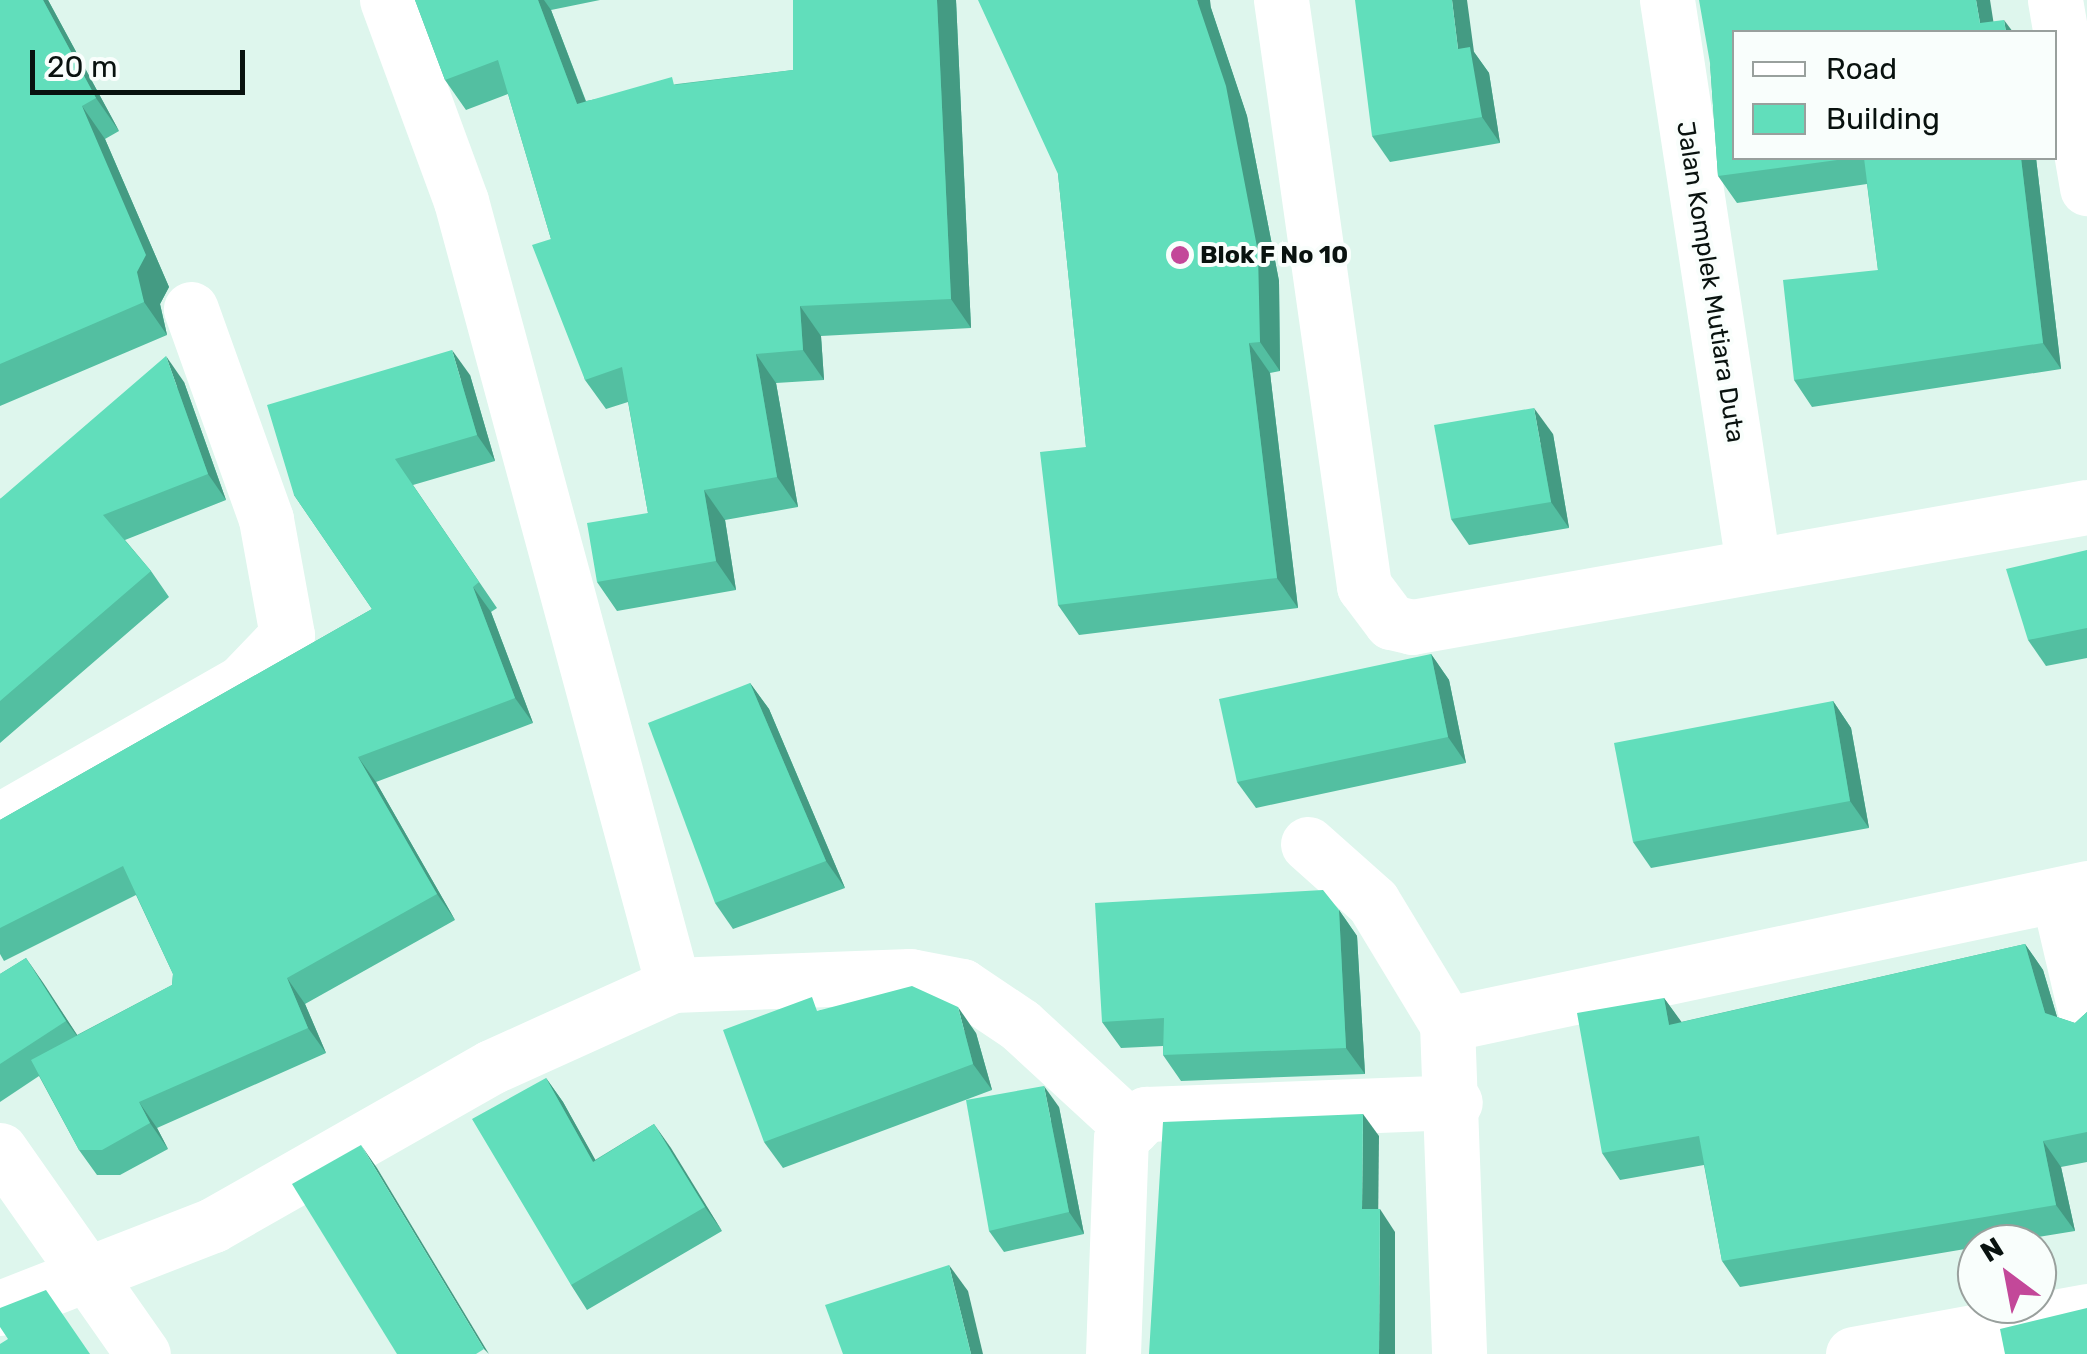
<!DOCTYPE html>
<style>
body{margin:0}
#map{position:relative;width:2087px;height:1354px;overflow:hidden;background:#def6ed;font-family:Rubik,sans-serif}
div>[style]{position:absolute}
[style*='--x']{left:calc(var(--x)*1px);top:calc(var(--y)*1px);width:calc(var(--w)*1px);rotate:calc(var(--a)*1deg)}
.minor>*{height:55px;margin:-27.5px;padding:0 27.5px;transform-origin:27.5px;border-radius:27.5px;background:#fff}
.wall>*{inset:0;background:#53bfa1}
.shaded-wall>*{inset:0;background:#449b83}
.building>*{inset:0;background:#61debb}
.dots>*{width:28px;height:28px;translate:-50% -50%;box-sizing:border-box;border:5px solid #f9fefc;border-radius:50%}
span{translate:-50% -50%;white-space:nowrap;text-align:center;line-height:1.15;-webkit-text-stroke:8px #f9fefc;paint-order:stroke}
.poi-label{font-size:25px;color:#09120f;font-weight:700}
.left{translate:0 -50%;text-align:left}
.street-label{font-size:25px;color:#09120f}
.legend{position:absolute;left:1732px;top:30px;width:325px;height:130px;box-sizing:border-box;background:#f9fefc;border:2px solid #99a09d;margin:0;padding:12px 18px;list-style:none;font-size:30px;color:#09120f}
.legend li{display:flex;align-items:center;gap:20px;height:50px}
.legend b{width:50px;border:2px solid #99a09d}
.north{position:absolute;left:1957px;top:1224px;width:100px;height:100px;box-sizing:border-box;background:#f9fefc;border:2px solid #99a09d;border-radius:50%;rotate:328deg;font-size:28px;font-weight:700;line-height:40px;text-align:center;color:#09120f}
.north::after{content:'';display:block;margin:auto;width:35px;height:45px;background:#c34899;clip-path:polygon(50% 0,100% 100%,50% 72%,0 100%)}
.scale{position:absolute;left:30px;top:50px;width:215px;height:45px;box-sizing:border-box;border:5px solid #09120f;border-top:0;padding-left:12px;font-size:30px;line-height:35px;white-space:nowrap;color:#09120f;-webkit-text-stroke:8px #f9fefc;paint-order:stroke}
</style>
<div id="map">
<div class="minor">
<i style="--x:387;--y:0;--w:214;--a:69.8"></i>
<i style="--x:461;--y:201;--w:812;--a:74.87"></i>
<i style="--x:1281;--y:0;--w:592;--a:81.94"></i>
<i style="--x:1364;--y:586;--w:45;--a:53.1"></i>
<i style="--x:1391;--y:622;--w:22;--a:13"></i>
<i style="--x:1412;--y:627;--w:686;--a:-10.08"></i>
<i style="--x:1667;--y:0;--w:571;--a:81.33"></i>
<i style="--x:2055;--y:0;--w:191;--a:80.3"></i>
<i style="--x:0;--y:820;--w:279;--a:-29.7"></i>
<i style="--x:242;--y:682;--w:65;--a:-46.2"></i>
<i style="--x:287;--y:635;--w:118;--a:-100.3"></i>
<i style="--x:266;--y:519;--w:223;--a:-109.7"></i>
<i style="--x:1308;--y:844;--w:87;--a:41.7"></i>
<i style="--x:1373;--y:902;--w:143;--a:58.8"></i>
<i style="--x:1447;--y:1024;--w:330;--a:87.9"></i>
<i style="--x:2058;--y:895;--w:127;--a:76.8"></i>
<i style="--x:1447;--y:1024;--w:654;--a:-12"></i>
<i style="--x:0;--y:1150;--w:249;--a:55"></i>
<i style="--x:0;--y:1308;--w:229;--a:-21.3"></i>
<i style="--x:213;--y:1225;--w:320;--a:-29.6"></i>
<i style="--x:491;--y:1067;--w:200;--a:-24.3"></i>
<i style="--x:673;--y:985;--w:237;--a:-2.2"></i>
<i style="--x:910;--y:976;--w:53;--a:10.9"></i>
<i style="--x:962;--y:986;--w:70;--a:33.9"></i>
<i style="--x:1020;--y:1025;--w:152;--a:42.6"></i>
<i style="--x:1113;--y:1354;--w:216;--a:-87.9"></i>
<i style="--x:1121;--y:1138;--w:35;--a:-44"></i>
<i style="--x:1146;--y:1114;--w:309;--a:-2.2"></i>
<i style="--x:1853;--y:1354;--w:238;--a:-10.4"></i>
</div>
<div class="wall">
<i style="clip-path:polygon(0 0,48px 0,119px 131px,105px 139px,169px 287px,160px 304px,167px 335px,0 406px)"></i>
<i style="clip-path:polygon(415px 0,600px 0,551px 10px,586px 101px,677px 84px,793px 70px,793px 0,956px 0,971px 328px,821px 336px,824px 380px,776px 383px,798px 507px,725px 520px,736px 590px,617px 611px,597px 582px,648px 513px,628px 402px,606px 409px,585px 380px,551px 239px,508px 94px,466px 110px,445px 80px)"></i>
<i style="clip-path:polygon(1211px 8px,1247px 116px,1279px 281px,1280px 371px,1270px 373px,1298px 608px,1079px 635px,1058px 605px,1086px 447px,1058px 174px)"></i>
<i style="clip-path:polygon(1474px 52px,1489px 73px,1500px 143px,1390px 162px,1372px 136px)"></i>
<i style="clip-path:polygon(1710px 63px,1734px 158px,2036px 158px,2061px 369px,1812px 407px,1794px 380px,1878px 270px,1867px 184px,1737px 203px,1718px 176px)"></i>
<i style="clip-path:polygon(470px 375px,495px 461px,413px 485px,497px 608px,491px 612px,533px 723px,376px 782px,455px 920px,305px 1004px,326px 1053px,157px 1128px,168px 1149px,120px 1175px,97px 1175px,79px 1150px,39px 1076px,0 1102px,0 974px,26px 958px,77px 1035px,172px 985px,173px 974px,136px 895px,4px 961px,0 954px,0 820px,372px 609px,294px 495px)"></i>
<i style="clip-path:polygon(184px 382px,226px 500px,125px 540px,151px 571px,169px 597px,0 743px,0 499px)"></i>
<i style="clip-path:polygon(1553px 434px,1569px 528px,1469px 545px,1451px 519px)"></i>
<i style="clip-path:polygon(2087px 550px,2087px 658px,2046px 666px,2028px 640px)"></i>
<i style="clip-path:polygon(1431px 654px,1449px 680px,1466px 763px,1256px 808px,1237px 782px)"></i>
<i style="clip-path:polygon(750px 683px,769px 709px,845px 888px,733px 929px,715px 903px)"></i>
<i style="clip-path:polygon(1833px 701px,1851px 728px,1869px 828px,1651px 868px,1633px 842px)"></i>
<i style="clip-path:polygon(1339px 910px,1357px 936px,1365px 1074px,1181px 1081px,1163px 1055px,1163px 1046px,1121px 1048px,1102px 1022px)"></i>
<i style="clip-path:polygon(2025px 944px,2043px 970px,2057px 1017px,2075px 1023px,2087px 1012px,2087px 1162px,2061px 1167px,2075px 1231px,1996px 1244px,1977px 1244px,1977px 1247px,1740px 1287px,1722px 1261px,1704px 1165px,1620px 1180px,1602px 1153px,1664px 998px,1681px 1022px)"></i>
<i style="clip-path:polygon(820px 1010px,976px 1033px,992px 1090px,783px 1168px,764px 1142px)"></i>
<i style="clip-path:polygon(546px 1078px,563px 1102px,595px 1160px,654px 1124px,722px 1231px,587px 1310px,571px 1285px)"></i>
<i style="clip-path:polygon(1059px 1107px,1084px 1234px,1004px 1252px,989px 1231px)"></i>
</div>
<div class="shaded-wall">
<i style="clip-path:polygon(43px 0,48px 0,119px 131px,96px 98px)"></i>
<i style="clip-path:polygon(538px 0,544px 0,551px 10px,598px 134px,577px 104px)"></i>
<i style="clip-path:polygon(937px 0,956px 0,971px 328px,951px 299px)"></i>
<i style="clip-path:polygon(1197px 0,1210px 0,1211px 8px,1247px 116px,1279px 281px,1280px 371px,1260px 342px)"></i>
<i style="clip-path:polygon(1452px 0,1467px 0,1474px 52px,1489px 73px,1500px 143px,1482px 117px,1458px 49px)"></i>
<i style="clip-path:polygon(1976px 0,1990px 0,1995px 32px,1980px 23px)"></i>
<i style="clip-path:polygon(2004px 20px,2013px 32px,2006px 32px)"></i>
<i style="clip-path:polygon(82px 106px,105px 139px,169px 287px,160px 304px,167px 335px,144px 302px)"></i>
<i style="clip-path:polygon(2021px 158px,2036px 158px,2061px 369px,2043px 343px)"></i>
<i style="clip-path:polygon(800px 306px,821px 336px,824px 380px,803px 350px)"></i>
<i style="clip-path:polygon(1249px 343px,1270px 373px,1298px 608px,1277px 578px)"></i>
<i style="clip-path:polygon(452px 350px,470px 375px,495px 461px,477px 435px)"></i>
<i style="clip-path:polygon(756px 354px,776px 383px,798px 507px,777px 477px)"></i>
<i style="clip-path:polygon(166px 356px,184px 382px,226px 500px,208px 474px)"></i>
<i style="clip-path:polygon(1534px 408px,1553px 434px,1569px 528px,1551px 502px)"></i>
<i style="clip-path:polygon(704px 490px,725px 520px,736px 590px,716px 561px)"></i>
<i style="clip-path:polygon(473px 587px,491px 612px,533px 723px,515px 698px)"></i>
<i style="clip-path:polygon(1431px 654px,1449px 680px,1466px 763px,1448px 737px)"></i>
<i style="clip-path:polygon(750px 683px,769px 709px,845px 888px,826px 861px)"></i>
<i style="clip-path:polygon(1833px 701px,1851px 728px,1869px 828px,1850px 801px)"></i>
<i style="clip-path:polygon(358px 757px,376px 782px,455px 920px,437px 894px)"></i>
<i style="clip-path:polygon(1339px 910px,1357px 936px,1365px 1074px,1346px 1048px)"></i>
<i style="clip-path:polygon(2025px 944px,2043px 970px,2064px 1040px,2045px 1013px)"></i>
<i style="clip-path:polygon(26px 958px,44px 984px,85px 1047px,66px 1021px)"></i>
<i style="clip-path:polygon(287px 978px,305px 1004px,326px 1053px,308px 1028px)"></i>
<i style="clip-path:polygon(1664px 998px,1683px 1024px,1669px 1025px)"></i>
<i style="clip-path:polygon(958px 1007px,976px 1033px,992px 1090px,973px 1064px)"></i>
<i style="clip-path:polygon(546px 1078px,563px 1102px,610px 1186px,593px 1162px)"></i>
<i style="clip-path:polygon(1044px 1086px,1059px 1107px,1084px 1234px,1069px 1212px)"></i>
<i style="clip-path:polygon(139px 1102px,157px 1128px,168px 1149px,150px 1123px)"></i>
<i style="clip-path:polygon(1363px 1114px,1379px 1136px,1378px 1231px,1362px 1209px)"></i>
<i style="clip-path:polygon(654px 1124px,671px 1148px,722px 1231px,705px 1207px)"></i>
<i style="clip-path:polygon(2043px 1141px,2061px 1167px,2075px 1231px,2056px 1205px)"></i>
<i style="clip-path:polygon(361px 1145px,377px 1168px,489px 1354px,484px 1349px)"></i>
<i style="clip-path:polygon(1380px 1209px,1395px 1232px,1395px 1354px,1379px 1354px)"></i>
<i style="clip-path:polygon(949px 1265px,968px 1291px,983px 1354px,971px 1354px)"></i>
</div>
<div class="building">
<i style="clip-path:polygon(0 0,43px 0,96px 98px,82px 106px,146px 255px,137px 272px,144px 302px,0 364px)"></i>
<i style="clip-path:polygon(415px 0,538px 0,577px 104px,672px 77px,674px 85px,793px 70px,793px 0,937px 0,951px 299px,800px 306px,803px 350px,756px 354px,777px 477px,704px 490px,716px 561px,597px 582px,587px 523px,648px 513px,622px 367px,585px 380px,532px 245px,551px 239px,498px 60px,445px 80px)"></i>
<i style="clip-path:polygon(978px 0,1197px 0,1226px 86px,1258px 252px,1260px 342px,1249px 343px,1277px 578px,1058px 605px,1040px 452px,1086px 447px,1058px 174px)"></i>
<i style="clip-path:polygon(1355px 0,1452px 0,1458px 49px,1470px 47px,1482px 117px,1372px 136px)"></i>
<i style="clip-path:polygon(1699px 0,1976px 0,1980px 23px,2004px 20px,2006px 32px,1734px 32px,1734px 158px,1852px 158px,1718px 176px,1710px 63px)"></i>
<i style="clip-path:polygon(1864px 158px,2021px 158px,2043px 343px,1794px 380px,1783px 280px,1878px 270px)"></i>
<i style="clip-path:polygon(452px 350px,477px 435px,395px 459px,479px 582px,473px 587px,515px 698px,358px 757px,437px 894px,287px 978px,308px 1028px,139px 1102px,150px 1123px,102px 1150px,79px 1150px,31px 1060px,172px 985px,173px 974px,123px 866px,0 928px,0 820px,372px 609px,294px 495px,267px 405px)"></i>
<i style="clip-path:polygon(166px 356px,208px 474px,103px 515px,151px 571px,0 701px,0 499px)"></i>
<i style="clip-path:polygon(1534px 408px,1551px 502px,1451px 519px,1434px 425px)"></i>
<i style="clip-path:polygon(2087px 550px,2087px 628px,2028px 640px,2006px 569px)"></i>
<i style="clip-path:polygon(1431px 654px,1448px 737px,1237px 782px,1219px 699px)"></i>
<i style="clip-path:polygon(750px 683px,826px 861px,715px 903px,648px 723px)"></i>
<i style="clip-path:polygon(1833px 701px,1850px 801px,1633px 842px,1614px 743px)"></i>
<i style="clip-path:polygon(1323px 890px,1339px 910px,1346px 1048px,1163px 1055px,1164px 1018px,1102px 1022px,1095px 903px)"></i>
<i style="clip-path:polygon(2025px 944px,2045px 1013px,2075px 1023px,2087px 1012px,2087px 1132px,2043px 1141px,2056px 1205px,1722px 1261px,1699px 1136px,1602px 1153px,1577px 1013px,1664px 998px,1669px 1025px)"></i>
<i style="clip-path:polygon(26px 958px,66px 1021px,0 1064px,0 974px)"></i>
<i style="clip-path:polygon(912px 986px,958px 1007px,973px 1064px,764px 1142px,723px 1030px,812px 997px,817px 1011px)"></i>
<i style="clip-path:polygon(546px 1078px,593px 1162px,654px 1124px,705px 1207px,571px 1285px,472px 1119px)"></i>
<i style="clip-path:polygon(1044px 1086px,1069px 1212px,989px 1231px,966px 1100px)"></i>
<i style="clip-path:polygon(1363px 1114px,1362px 1209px,1380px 1209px,1379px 1354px,1149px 1354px,1163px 1122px)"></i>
<i style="clip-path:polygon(361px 1145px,484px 1349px,476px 1354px,397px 1354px,292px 1184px)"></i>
<i style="clip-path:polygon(949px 1265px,971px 1354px,843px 1354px,825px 1305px)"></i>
<i style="clip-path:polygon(46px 1290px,90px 1354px,0 1354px,0 1344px,8px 1339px,0 1327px,0 1308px)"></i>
<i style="clip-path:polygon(2087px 1308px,2087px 1354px,2005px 1354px,2000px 1329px)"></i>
</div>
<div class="dots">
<i style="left:1180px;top:255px;background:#c34899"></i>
</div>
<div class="poi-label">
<span class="left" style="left:1200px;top:255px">Blok F No 10</span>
</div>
<div class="street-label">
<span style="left:1710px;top:282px;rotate:81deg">Jalan Komplek Mutiara Duta</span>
</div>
<ul class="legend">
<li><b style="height:12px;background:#fff"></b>Road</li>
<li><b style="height:28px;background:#61debb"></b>Building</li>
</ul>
<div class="north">N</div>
<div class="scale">20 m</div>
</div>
